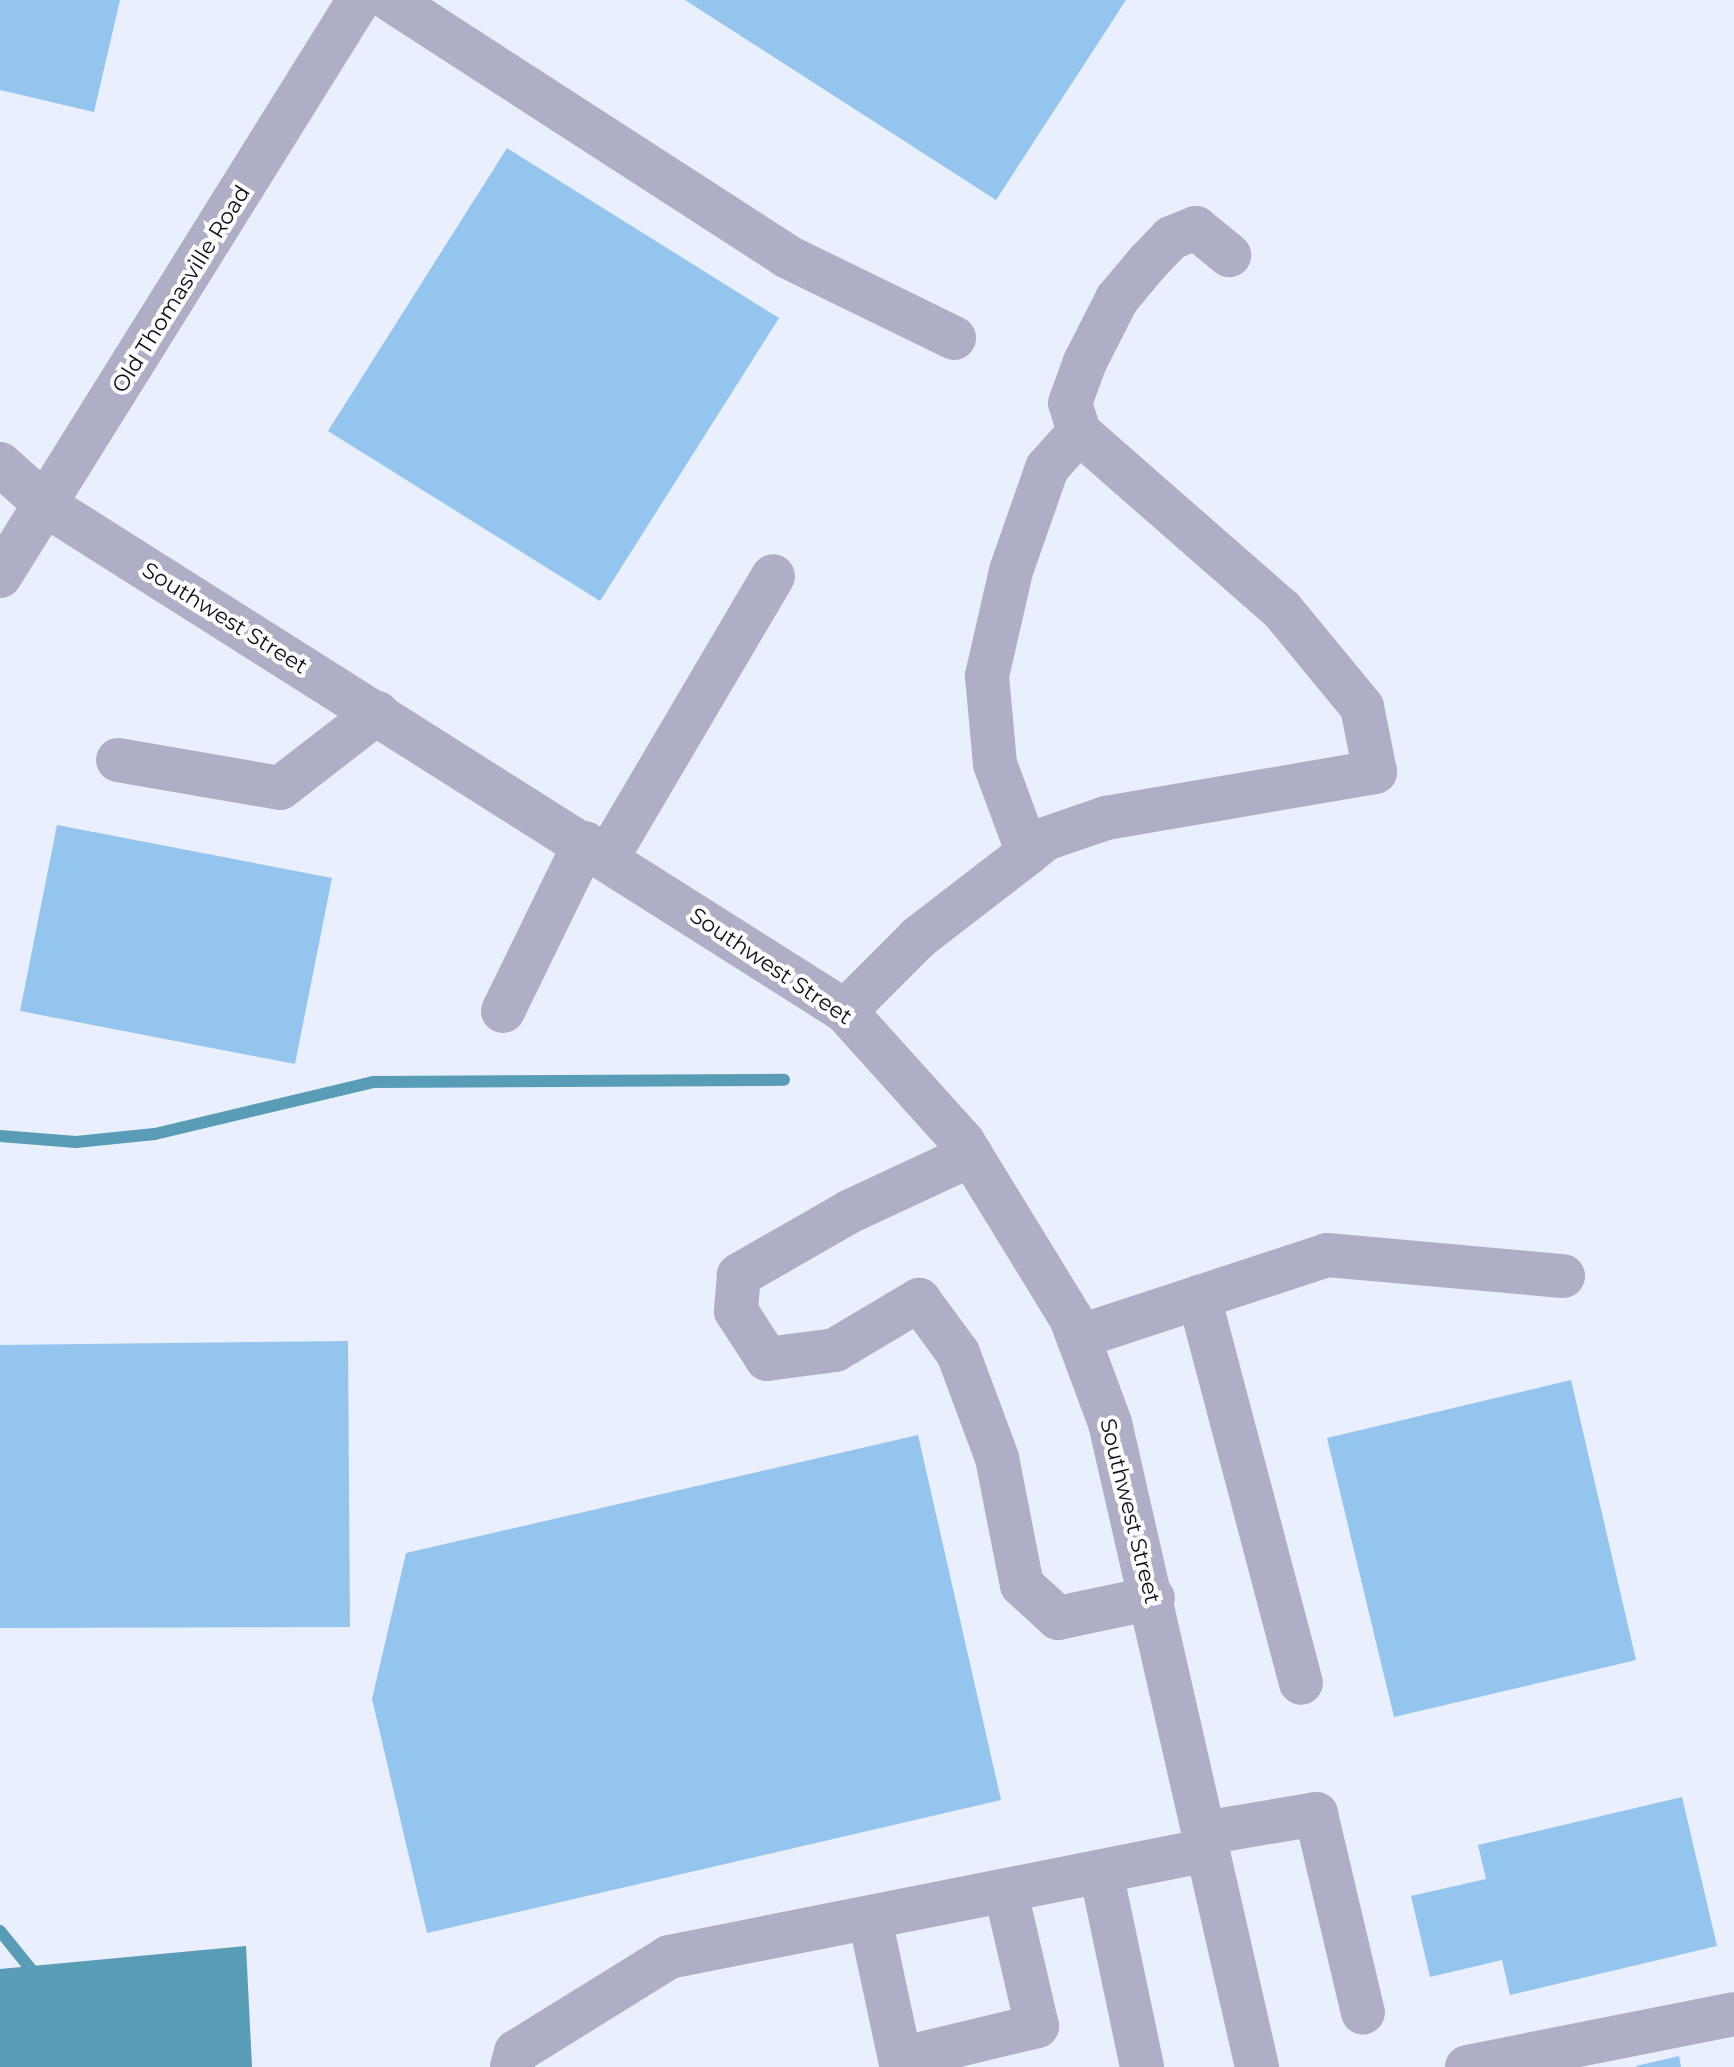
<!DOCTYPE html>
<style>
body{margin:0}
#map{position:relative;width:1734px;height:2067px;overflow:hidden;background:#e9effc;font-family:Montserrat,sans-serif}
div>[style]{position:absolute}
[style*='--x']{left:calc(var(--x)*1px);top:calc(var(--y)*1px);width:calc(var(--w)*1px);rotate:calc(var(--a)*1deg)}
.water>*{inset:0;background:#589cb6}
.stream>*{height:12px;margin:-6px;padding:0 6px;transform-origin:6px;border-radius:6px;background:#589cb6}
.building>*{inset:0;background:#94c5ef}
.minor>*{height:44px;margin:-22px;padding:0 22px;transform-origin:22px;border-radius:22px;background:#afaec7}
span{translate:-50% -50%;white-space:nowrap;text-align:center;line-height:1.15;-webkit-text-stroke:8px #fcfcfc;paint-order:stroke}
.street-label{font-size:22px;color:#0a0f19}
</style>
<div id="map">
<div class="water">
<i style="clip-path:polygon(246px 1946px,252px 2067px,0 2067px,0 1969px)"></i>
</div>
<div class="stream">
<i style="--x:0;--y:1136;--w:76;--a:4.5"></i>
<i style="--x:76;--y:1142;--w:79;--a:-5.8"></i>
<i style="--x:155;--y:1134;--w:224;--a:-13.4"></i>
<i style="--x:373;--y:1082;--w:411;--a:-0.3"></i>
<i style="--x:0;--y:1931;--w:60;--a:51"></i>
</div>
<div class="building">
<i style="clip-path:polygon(0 0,120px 0,94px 112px,0 90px)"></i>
<i style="clip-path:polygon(685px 0,1126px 0,996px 200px)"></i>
<i style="clip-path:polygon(507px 148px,779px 318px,600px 601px,328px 431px)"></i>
<i style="clip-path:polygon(57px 825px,332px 878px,295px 1064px,20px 1011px)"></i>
<i style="clip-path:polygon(348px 1341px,350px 1627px,0 1628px,0 1345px)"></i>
<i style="clip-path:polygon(1571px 1380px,1636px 1660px,1394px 1717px,1327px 1438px)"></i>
<i style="clip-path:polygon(918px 1435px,1001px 1800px,427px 1933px,372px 1699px,406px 1553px)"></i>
<i style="clip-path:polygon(1682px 1797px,1717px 1946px,1510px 1995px,1502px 1960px,1430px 1977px,1411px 1896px,1486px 1879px,1478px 1845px)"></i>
<i style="clip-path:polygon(1679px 2056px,1681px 2067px,1637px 2067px,1636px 2066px)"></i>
</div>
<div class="minor">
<i style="--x:391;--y:0;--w:471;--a:32.9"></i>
<i style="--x:786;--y:256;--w:187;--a:26"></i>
<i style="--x:1079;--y:432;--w:30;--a:-107"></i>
<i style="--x:1070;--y:403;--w:44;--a:-69.9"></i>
<i style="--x:1085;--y:362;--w:71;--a:-63.1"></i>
<i style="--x:1117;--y:299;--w:48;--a:-50"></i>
<i style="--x:1148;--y:262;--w:33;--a:-46"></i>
<i style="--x:1171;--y:238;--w:27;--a:-22"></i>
<i style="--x:1196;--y:228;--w:43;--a:39.3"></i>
<i style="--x:0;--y:464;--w:63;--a:41.8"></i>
<i style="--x:47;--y:506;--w:944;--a:32.33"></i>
<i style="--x:845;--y:1011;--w:176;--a:48"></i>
<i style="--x:963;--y:1142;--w:206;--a:58.5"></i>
<i style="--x:1071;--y:1318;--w:112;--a:69.6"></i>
<i style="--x:1110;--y:1423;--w:661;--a:77.14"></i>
<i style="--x:0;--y:576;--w:679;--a:-58.07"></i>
<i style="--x:118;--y:760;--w:164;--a:9.8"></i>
<i style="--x:280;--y:788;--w:123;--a:-37.7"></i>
<i style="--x:607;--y:858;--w:327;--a:-59.5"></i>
<i style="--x:503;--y:1011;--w:187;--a:-64"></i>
<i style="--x:845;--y:1011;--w:105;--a:-45"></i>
<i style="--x:919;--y:937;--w:138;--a:-37.6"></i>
<i style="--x:1028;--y:853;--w:22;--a:-39"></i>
<i style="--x:1045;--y:839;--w:65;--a:-19"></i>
<i style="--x:1106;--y:818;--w:273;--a:-9.7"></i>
<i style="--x:1375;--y:772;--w:66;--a:-101.3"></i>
<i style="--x:1362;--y:707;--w:126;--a:-129.5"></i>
<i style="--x:1282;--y:610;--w:270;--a:-138.8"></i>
<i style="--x:1079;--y:432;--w:48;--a:131.6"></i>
<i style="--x:1047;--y:468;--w:109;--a:109.3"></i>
<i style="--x:1011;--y:571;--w:108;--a:102.9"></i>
<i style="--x:987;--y:676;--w:88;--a:84.8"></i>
<i style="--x:995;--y:764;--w:95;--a:69.7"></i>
<i style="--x:971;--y:1155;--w:135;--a:155"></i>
<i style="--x:849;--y:1212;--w:127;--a:150.2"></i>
<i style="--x:739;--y:1275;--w:36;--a:95"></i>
<i style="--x:736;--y:1311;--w:57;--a:57.1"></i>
<i style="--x:767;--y:1359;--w:69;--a:-7.5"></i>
<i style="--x:835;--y:1350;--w:98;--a:-30.8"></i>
<i style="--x:919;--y:1300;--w:66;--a:53.7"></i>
<i style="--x:958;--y:1353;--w:112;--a:69.6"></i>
<i style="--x:997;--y:1458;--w:129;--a:78.9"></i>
<i style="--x:1022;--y:1585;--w:49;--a:42.5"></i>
<i style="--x:1058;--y:1618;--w:97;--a:-11.9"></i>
<i style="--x:1199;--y:1297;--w:399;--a:75.2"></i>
<i style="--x:1078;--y:1337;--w:262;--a:-18.2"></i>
<i style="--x:1327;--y:1255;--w:237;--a:5.1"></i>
<i style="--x:1204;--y:1833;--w:114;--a:-9.6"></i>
<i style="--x:1316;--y:1814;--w:204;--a:76.7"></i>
<i style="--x:1101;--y:1872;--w:199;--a:78.1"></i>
<i style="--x:870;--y:1919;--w:143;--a:77.9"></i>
<i style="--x:900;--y:2059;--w:141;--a:-13.5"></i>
<i style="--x:1037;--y:2026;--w:137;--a:-103.1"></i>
<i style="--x:512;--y:2067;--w:16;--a:-75"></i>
<i style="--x:516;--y:2052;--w:180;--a:-31.8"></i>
<i style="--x:669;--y:1957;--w:550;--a:-11.23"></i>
<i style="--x:1467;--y:2067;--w:272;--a:-11.2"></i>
</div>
<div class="street-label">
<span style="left:181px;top:289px;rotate:-58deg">Old Thomasville Road</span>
<span style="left:225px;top:618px;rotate:32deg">Southwest Street</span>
<span style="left:771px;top:966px;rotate:34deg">Southwest Street</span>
<span style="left:1130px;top:1511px;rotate:76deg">Southwest Street</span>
</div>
</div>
